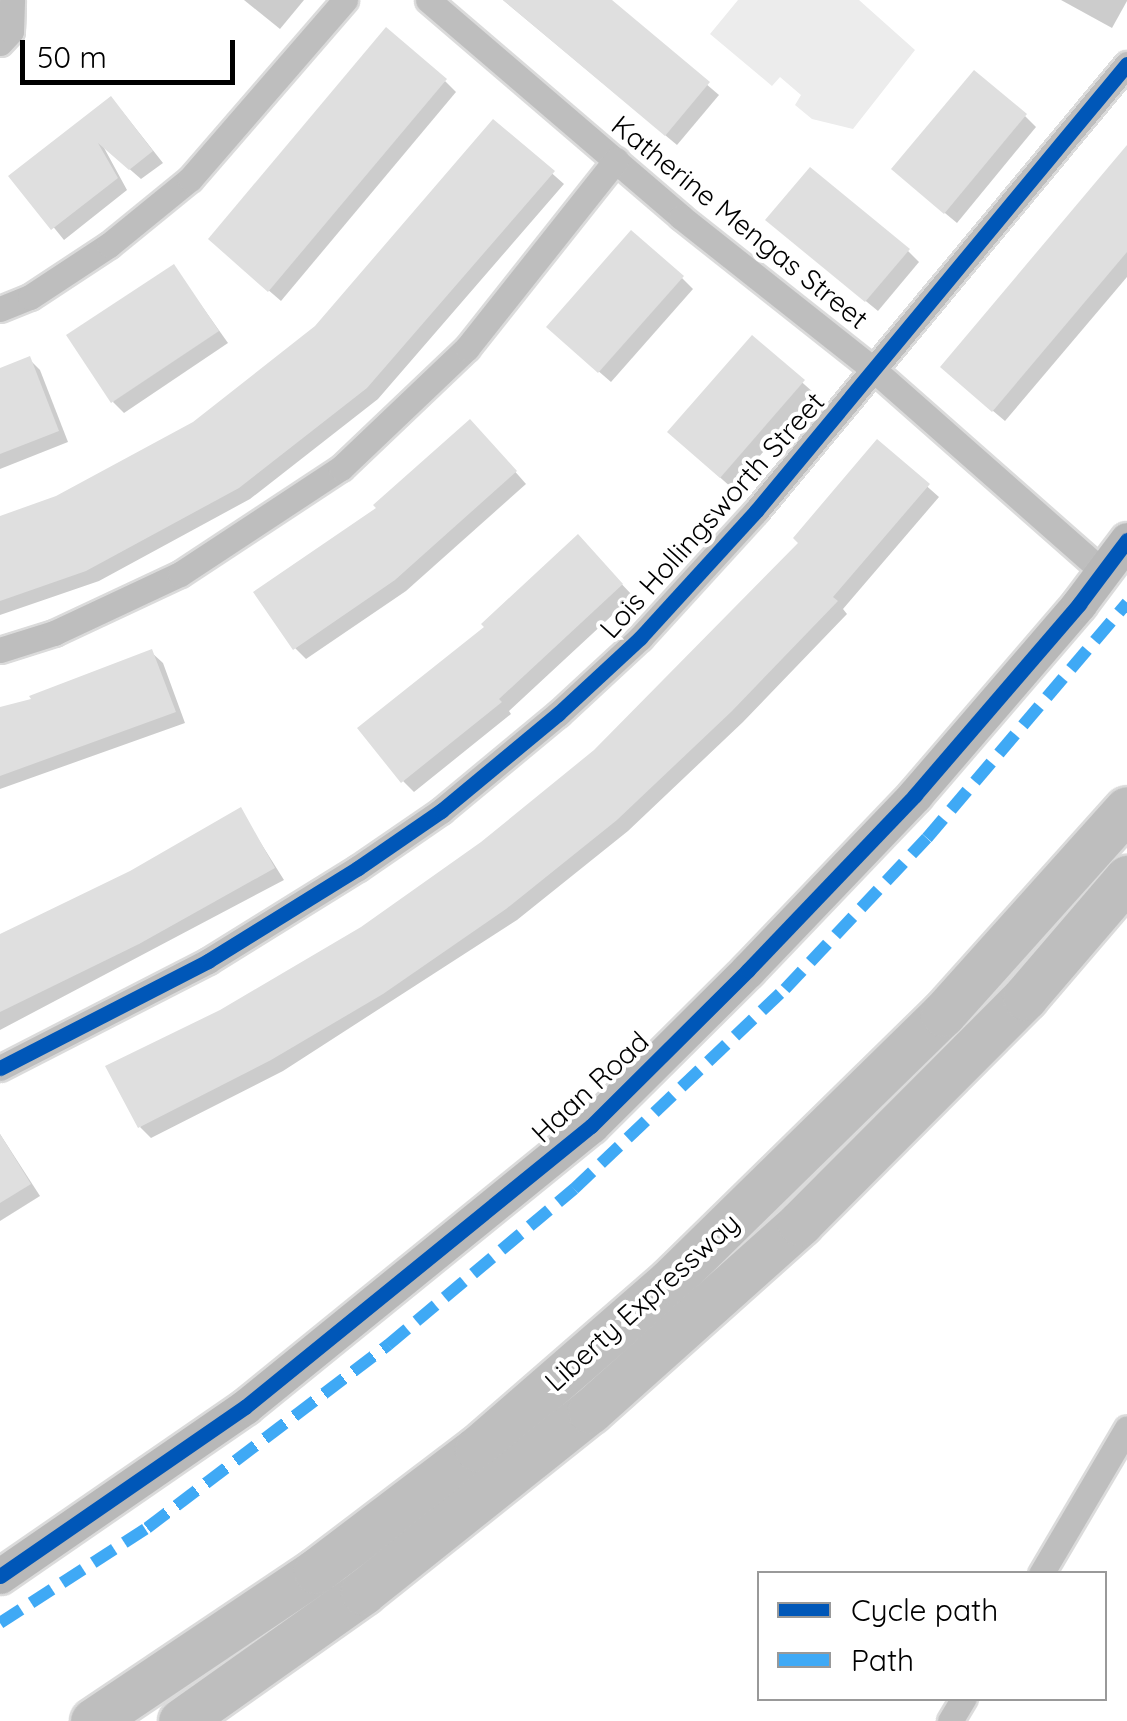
<!DOCTYPE html>
<style>
body{margin:0}
#map{position:relative;width:1127px;height:1721px;overflow:hidden;background:#fff;font-family:Quicksand,sans-serif}
div>[style]{position:absolute}
[style*='--x']{left:calc(var(--x)*1px);top:calc(var(--y)*1px);width:calc(var(--w)*1px);rotate:calc(var(--a)*1deg)}
.green>*{inset:0;background:#ececec}
.shadow>*{inset:0;background:#0003}
.building>*{inset:0;background:#dfdfdf}
.roads{filter:drop-shadow(2px 0 #dbdbdb) drop-shadow(-2px 0 #dbdbdb) drop-shadow(0 2px #dbdbdb) drop-shadow(0 -2px #dbdbdb)}
.street>*{height:25px;margin:-12.5px;padding:0 12.5px;transform-origin:12.5px;border-radius:12.5px;background:#bebebe}
.secondary>*{height:35px;margin:-17.5px;padding:0 17.5px;transform-origin:17.5px;border-radius:17.5px;background:#b8b8b8}
.highway>*{height:45px;margin:-22.5px;padding:0 22.5px;transform-origin:22.5px;border-radius:22.5px;background:#bebebe}
.quiet>*{height:12px;margin-top:-6px;transform-origin:0;background:repeating-linear-gradient(90deg,#3fa9f5 0 25px,transparent 0 37px)}
.cycleway>*{height:15px;margin:-7.5px;padding:0 7.5px;transform-origin:7.5px;border-radius:7.5px;background:#0057b8}
span{translate:-50% -50%;white-space:nowrap;text-align:center;line-height:1.15;-webkit-text-stroke:8px #fff;paint-order:stroke}
.street-label{font-size:28px;color:#000}
.legend{position:absolute;left:757px;top:1571px;width:350px;height:130px;box-sizing:border-box;background:#fff;border:2px solid #999;margin:0;padding:12px 18px;list-style:none;font-size:30px;color:#000}
.legend li{display:flex;align-items:center;gap:20px;height:50px}
.legend b{width:50px;border:2px solid #999}
.scale{position:absolute;left:20px;top:40px;width:215px;height:45px;box-sizing:border-box;border:5px solid #000;border-top:0;padding-left:12px;font-size:30px;line-height:35px;white-space:nowrap;color:#000;-webkit-text-stroke:8px #fff;paint-order:stroke}
</style>
<div id="map">
<div class="green">
<i style="clip-path:polygon(738px 0,859px 0,915px 50px,853px 129px,812px 119px,795px 105px,801px 95px,780px 77px,772px 86px,710px 34px)"></i>
</div>
<div class="shadow">
<i style="clip-path:polygon(244px 0,304px 0,280px 29px)"></i>
<i style="clip-path:polygon(503px 0,608px 0,719px 95px,677px 145px)"></i>
<i style="clip-path:polygon(1061px 0,1127px 0,1127px 1px,1112px 28px)"></i>
<i style="clip-path:polygon(445px 81px,456px 92px,281px 301px,222px 250px)"></i>
<i style="clip-path:polygon(122px 111px,163px 163px,141px 179px,103px 146px,127px 190px,64px 240px,12px 176px)"></i>
<i style="clip-path:polygon(1025px 116px,1036px 127px,957px 223px,905px 180px)"></i>
<i style="clip-path:polygon(494px 122px,564px 184px,378px 399px,250px 499px,99px 581px,0 615px,0 518px,57px 499px,195px 424px,316px 328px)"></i>
<i style="clip-path:polygon(1127px 153px,1127px 277px,1005px 421px,954px 378px)"></i>
<i style="clip-path:polygon(780px 231px,908px 251px,919px 262px,878px 311px)"></i>
<i style="clip-path:polygon(174px 267px,228px 343px,124px 413px,113px 402px)"></i>
<i style="clip-path:polygon(682px 278px,693px 289px,611px 382px,560px 338px)"></i>
<i style="clip-path:polygon(752px 338px,814px 393px,732px 488px,681px 443px)"></i>
<i style="clip-path:polygon(29px 359px,40px 370px,68px 442px,0 469px,0 371px)"></i>
<i style="clip-path:polygon(481px 433px,526px 484px,406px 591px,306px 659px,295px 648px)"></i>
<i style="clip-path:polygon(878px 443px,939px 497px,843px 609px,847px 614px,743px 722px,628px 831px,517px 920px,283px 1071px,151px 1138px,140px 1127px,222px 1012px,363px 929px,482px 844px,596px 752px,801px 543px)"></i>
<i style="clip-path:polygon(578px 538px,633px 596px,509px 711px,511px 714px,414px 792px,403px 781px)"></i>
<i style="clip-path:polygon(151px 652px,163px 663px,185px 723px,0 789px,0 709px,34px 701px)"></i>
<i style="clip-path:polygon(240px 810px,284px 880px,0 1030px,0 937px,131px 873px)"></i>
<i style="clip-path:polygon(0 1134px,40px 1196px,0 1221px)"></i>
</div>
<div class="building">
<i style="clip-path:polygon(503px 0,612px 0,710px 82px,665px 136px)"></i>
<i style="clip-path:polygon(386px 27px,447px 79px,268px 292px,208px 239px)"></i>
<i style="clip-path:polygon(974px 70px,1027px 114px,944px 214px,891px 169px)"></i>
<i style="clip-path:polygon(111px 96px,153px 151px,129px 170px,98px 143px,118px 178px,51px 230px,8px 176px)"></i>
<i style="clip-path:polygon(493px 119px,555px 171px,367px 388px,239px 488px,86px 571px,0 601px,0 516px,56px 496px,193px 422px,315px 326px)"></i>
<i style="clip-path:polygon(1127px 145px,1127px 252px,992px 412px,940px 367px)"></i>
<i style="clip-path:polygon(810px 167px,910px 249px,865px 302px,765px 220px)"></i>
<i style="clip-path:polygon(631px 230px,684px 276px,598px 373px,546px 327px)"></i>
<i style="clip-path:polygon(174px 264px,219px 331px,111px 403px,66px 335px)"></i>
<i style="clip-path:polygon(752px 335px,805px 380px,720px 478px,667px 432px)"></i>
<i style="clip-path:polygon(30px 356px,59px 431px,0 454px,0 368px)"></i>
<i style="clip-path:polygon(470px 419px,517px 471px,395px 580px,293px 650px,253px 592px,376px 508px,373px 505px)"></i>
<i style="clip-path:polygon(877px 439px,930px 484px,833px 597px,838px 601px,732px 711px,617px 820px,506px 909px,383px 994px,271px 1060px,138px 1128px,105px 1066px,220px 1010px,361px 927px,481px 842px,594px 750px,798px 543px,793px 538px)"></i>
<i style="clip-path:polygon(578px 534px,623px 584px,499px 699px,502px 702px,401px 783px,357px 728px,484px 627px,481px 624px)"></i>
<i style="clip-path:polygon(152px 649px,176px 712px,0 776px,0 707px,31px 699px,29px 696px)"></i>
<i style="clip-path:polygon(241px 807px,275px 868px,139px 944px,0 1012px,0 934px,130px 871px)"></i>
<i style="clip-path:polygon(0 1134px,31px 1184px,0 1203px)"></i>
</div>
<div class="roads">
<div class="street">
<i style="--x:428;--y:0;--w:333;--a:40.6"></i>
<i style="--x:681;--y:217;--w:246;--a:38.4"></i>
<i style="--x:874;--y:370;--w:305;--a:41.4"></i>
<i style="--x:0;--y:43;--w:16;--a:-47"></i>
<i style="--x:11;--y:31;--w:31;--a:-88"></i>
<i style="--x:0;--y:309;--w:32;--a:-22"></i>
<i style="--x:30;--y:297;--w:95;--a:-33.4"></i>
<i style="--x:109;--y:245;--w:104;--a:-39.2"></i>
<i style="--x:190;--y:179;--w:237;--a:-49.1"></i>
<i style="--x:0;--y:650;--w:57;--a:-17.5"></i>
<i style="--x:54;--y:633;--w:139;--a:-25.1"></i>
<i style="--x:180;--y:574;--w:193;--a:-33.4"></i>
<i style="--x:341;--y:468;--w:174;--a:-43.6"></i>
<i style="--x:467;--y:348;--w:240;--a:-51.6"></i>
<i style="--x:0;--y:1068;--w:234;--a:-27.2"></i>
<i style="--x:208;--y:961;--w:176;--a:-31.8"></i>
<i style="--x:358;--y:868;--w:101;--a:-34.5"></i>
<i style="--x:441;--y:811;--w:152;--a:-39.7"></i>
<i style="--x:558;--y:714;--w:112;--a:-42.8"></i>
<i style="--x:640;--y:638;--w:172;--a:-47.6"></i>
<i style="--x:756;--y:511;--w:581;--a:-50.31"></i>
<i style="--x:1041;--y:1574;--w:169;--a:-59.5"></i>
<i style="--x:950;--y:1721;--w:27;--a:-59"></i>
</div>
<div class="secondary">
<i style="--x:0;--y:1576;--w:298;--a:-34.6"></i>
<i style="--x:245;--y:1407;--w:446;--a:-39.1"></i>
<i style="--x:591;--y:1126;--w:221;--a:-44.8"></i>
<i style="--x:748;--y:970;--w:242;--a:-46.3"></i>
<i style="--x:915;--y:795;--w:252;--a:-49.3"></i>
<i style="--x:1079;--y:604;--w:80;--a:-53.1"></i>
</div>
<div class="highway">
<i style="--x:93;--y:1721;--w:269;--a:-33.9"></i>
<i style="--x:316;--y:1571;--w:202;--a:-37.2"></i>
<i style="--x:477;--y:1449;--w:256;--a:-41"></i>
<i style="--x:670;--y:1281;--w:382;--a:-44.4"></i>
<i style="--x:943;--y:1014;--w:275;--a:-48.1"></i>
<i style="--x:181;--y:1721;--w:223;--a:-35.3"></i>
<i style="--x:363;--y:1592;--w:290;--a:-38.6"></i>
<i style="--x:590;--y:1411;--w:282;--a:-41.8"></i>
<i style="--x:800;--y:1223;--w:319;--a:-45.1"></i>
<i style="--x:1025;--y:997;--w:157;--a:-49.4"></i>
</div>
</div>
<div class="quiet">
<i style="--x:0;--y:1623;--w:175;--a:-32.9"></i>
<i style="--x:147;--y:1528;--w:303;--a:-37.2"></i>
<i style="--x:388;--y:1345;--w:243;--a:-40"></i>
<i style="--x:574;--y:1189;--w:291;--a:-43.5"></i>
<i style="--x:785;--y:989;--w:207;--a:-46.8"></i>
<i style="--x:927;--y:838;--w:309;--a:-49.6"></i>
</div>
<div class="cycleway">
<i style="--x:0;--y:1068;--w:234;--a:-27.2"></i>
<i style="--x:208;--y:961;--w:176;--a:-31.8"></i>
<i style="--x:358;--y:868;--w:101;--a:-34.5"></i>
<i style="--x:441;--y:811;--w:152;--a:-39.7"></i>
<i style="--x:558;--y:714;--w:112;--a:-42.8"></i>
<i style="--x:640;--y:638;--w:172;--a:-47.6"></i>
<i style="--x:756;--y:511;--w:581;--a:-50.31"></i>
<i style="--x:0;--y:1576;--w:298;--a:-34.6"></i>
<i style="--x:245;--y:1407;--w:446;--a:-39.1"></i>
<i style="--x:591;--y:1126;--w:221;--a:-44.8"></i>
<i style="--x:748;--y:970;--w:242;--a:-46.3"></i>
<i style="--x:915;--y:795;--w:252;--a:-49.3"></i>
<i style="--x:1079;--y:604;--w:80;--a:-53.1"></i>
</div>
<div class="street-label">
<span style="left:740px;top:222px;rotate:39deg">Katherine Mengas Street</span>
<span style="left:712px;top:515px;rotate:-48deg">Lois Hollingsworth Street</span>
<span style="left:590px;top:1087px;rotate:-43deg">Haan Road</span>
<span style="left:642px;top:1302px;rotate:-42deg">Liberty Expressway</span>
</div>
<ul class="legend">
<li><b style="height:12px;background:#0057b8"></b>Cycle path</li>
<li><b style="height:12px;background:#3fa9f5"></b>Path</li>
</ul>
<div class="scale">50 m</div>
</div>
